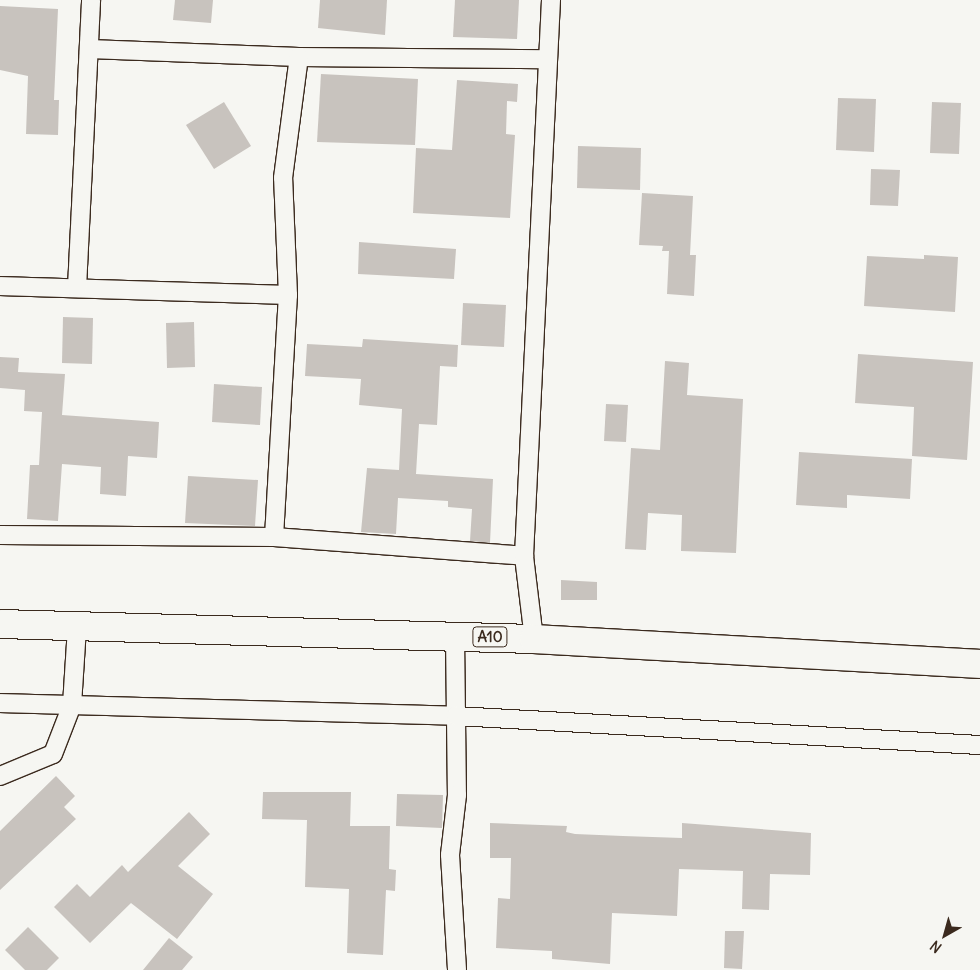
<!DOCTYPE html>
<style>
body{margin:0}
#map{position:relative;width:980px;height:970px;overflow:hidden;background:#f6f6f2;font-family:Delius,sans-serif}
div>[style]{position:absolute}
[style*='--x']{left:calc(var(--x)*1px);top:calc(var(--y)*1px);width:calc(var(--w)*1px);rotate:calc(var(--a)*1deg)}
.building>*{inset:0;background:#c8c3be}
.roads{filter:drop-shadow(1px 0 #3b2a1e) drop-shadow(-1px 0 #3b2a1e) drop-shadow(0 1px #3b2a1e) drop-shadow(0 -1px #3b2a1e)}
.street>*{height:18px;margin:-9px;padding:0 9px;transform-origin:9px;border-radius:9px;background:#f6f6f2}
.primary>*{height:28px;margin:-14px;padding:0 14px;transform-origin:14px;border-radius:14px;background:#f6f6f2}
span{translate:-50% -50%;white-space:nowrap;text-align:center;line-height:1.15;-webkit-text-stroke:4px #f6f6f2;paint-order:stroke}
.shield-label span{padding:1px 4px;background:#f6f6f2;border:1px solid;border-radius:4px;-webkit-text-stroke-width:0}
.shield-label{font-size:15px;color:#3b2a1e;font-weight:700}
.north{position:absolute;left:920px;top:910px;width:50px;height:50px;-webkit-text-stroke:4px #f6f6f2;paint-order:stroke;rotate:218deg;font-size:14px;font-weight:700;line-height:20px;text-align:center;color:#3b2a1e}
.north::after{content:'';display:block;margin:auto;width:18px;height:22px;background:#3b2a1e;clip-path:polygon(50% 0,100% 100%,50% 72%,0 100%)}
</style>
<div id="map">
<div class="building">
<i style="clip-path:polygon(175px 0,213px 0,211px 23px,173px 20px)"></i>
<i style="clip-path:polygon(320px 0,387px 0,385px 35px,318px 28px)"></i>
<i style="clip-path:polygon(455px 0,519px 0,517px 39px,453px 37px)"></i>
<i style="clip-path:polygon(0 6px,58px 9px,54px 100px,59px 100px,58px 135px,26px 134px,28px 76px,0 70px)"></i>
<i style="clip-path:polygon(321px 74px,418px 79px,415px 145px,317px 142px)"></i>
<i style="clip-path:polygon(457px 80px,518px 84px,517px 102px,507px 101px,506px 134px,515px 135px,510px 218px,413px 213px,416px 148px,452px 150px)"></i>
<i style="clip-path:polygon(838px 98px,876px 99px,874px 152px,836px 150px)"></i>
<i style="clip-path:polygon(224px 102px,251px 146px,214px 169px,186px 125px)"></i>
<i style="clip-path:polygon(932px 102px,961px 103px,959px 154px,930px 153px)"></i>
<i style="clip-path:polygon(578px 146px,641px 148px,640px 190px,577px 188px)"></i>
<i style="clip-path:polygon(871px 169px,900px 170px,898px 206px,870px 205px)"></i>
<i style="clip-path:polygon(642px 193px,693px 196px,690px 255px,696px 255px,694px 296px,667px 294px,669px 251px,662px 251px,663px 246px,639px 245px)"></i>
<i style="clip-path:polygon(359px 242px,456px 249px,454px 279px,358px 274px)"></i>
<i style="clip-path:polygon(924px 255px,958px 257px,955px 312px,864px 306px,867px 256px,924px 259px)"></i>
<i style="clip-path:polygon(463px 303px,506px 305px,504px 347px,461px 345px)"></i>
<i style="clip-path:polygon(63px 317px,93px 318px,92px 364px,62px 363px)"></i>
<i style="clip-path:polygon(194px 322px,195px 367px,167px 368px,166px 323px)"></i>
<i style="clip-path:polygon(363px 339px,458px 345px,457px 367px,440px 366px,437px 425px,419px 424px,416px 474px,493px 479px,490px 543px,470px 541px,472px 509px,448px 507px,448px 501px,398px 498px,396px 534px,361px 532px,367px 468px,399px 470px,402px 409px,359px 405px,361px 379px,305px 376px,307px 344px,362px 347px)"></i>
<i style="clip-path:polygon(858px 354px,973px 362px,967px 460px,912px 456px,914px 407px,855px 403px)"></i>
<i style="clip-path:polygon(0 357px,19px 358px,18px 372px,65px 374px,62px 415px,159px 422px,157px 458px,128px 456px,126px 496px,100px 494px,101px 467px,62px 464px,58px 521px,27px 519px,30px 465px,39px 465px,42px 412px,24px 411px,25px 390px,0 388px)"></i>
<i style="clip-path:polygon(665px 361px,689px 363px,687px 395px,743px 399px,736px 553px,681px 551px,682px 515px,648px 513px,646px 550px,625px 549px,631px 448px,660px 450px)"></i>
<i style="clip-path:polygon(214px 384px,262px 387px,260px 425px,212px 422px)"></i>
<i style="clip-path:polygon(606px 404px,628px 405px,626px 442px,604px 441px)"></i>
<i style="clip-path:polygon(799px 452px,912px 459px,910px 499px,847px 495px,847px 508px,796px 505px)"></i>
<i style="clip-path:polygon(188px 476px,258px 480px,255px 526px,185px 523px)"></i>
<i style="clip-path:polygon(561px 580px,597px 582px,597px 600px,561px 600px)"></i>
<i style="clip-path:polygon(56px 776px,75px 796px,64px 807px,76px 819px,0 890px,0 831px)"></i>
<i style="clip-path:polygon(263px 792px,351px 792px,350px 826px,390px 826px,389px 869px,396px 870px,395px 891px,386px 890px,383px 955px,347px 953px,349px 889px,305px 887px,307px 820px,262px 819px)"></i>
<i style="clip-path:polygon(397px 794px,443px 795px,442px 828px,396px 826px)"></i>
<i style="clip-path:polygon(189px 812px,210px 834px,178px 866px,213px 894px,177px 939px,131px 903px,90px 943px,54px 907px,77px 884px,90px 897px,122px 865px,128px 872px)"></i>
<i style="clip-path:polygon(490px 823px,567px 826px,566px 832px,575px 834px,623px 836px,682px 838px,682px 823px,811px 833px,810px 875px,770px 874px,769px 910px,742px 909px,743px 871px,679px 869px,677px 916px,612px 913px,610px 964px,552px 959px,552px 951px,496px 948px,498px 898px,510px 899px,511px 858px,490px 858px)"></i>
<i style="clip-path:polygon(28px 927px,59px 958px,47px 970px,25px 970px,5px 950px)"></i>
<i style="clip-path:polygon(725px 931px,744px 931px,742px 969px,724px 968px)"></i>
<i style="clip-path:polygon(169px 938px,193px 957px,182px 970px,143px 970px)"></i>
</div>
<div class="roads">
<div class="street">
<i style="--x:89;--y:49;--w:210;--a:2.2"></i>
<i style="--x:299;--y:57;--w:248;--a:0.5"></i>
<i style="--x:0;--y:286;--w:288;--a:1.8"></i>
<i style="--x:77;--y:288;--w:288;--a:-87.2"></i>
<i style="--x:0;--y:535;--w:274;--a:0.4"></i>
<i style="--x:274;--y:537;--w:251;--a:4.3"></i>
<i style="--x:274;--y:537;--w:242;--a:-86.7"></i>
<i style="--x:288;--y:295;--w:117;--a:-92.4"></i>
<i style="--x:283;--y:178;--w:122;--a:-82.5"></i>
<i style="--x:455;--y:636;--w:159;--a:89.3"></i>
<i style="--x:457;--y:795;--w:60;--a:96.7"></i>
<i style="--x:450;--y:855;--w:115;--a:86.5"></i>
<i style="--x:534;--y:639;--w:84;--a:-96.9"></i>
<i style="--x:524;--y:556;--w:557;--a:-87.22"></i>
<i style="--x:0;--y:703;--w:456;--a:1.6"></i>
<i style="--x:456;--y:716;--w:525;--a:3.17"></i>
<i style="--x:0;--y:776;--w:57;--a:-22.5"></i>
<i style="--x:53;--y:754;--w:53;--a:-68.8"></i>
<i style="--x:72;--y:705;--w:78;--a:-86.3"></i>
</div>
<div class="primary">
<i style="--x:0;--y:624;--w:534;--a:1.61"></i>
<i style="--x:534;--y:639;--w:447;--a:3.2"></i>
</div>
</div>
<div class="shield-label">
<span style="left:490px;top:637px">A10</span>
</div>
<div class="north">N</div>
</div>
